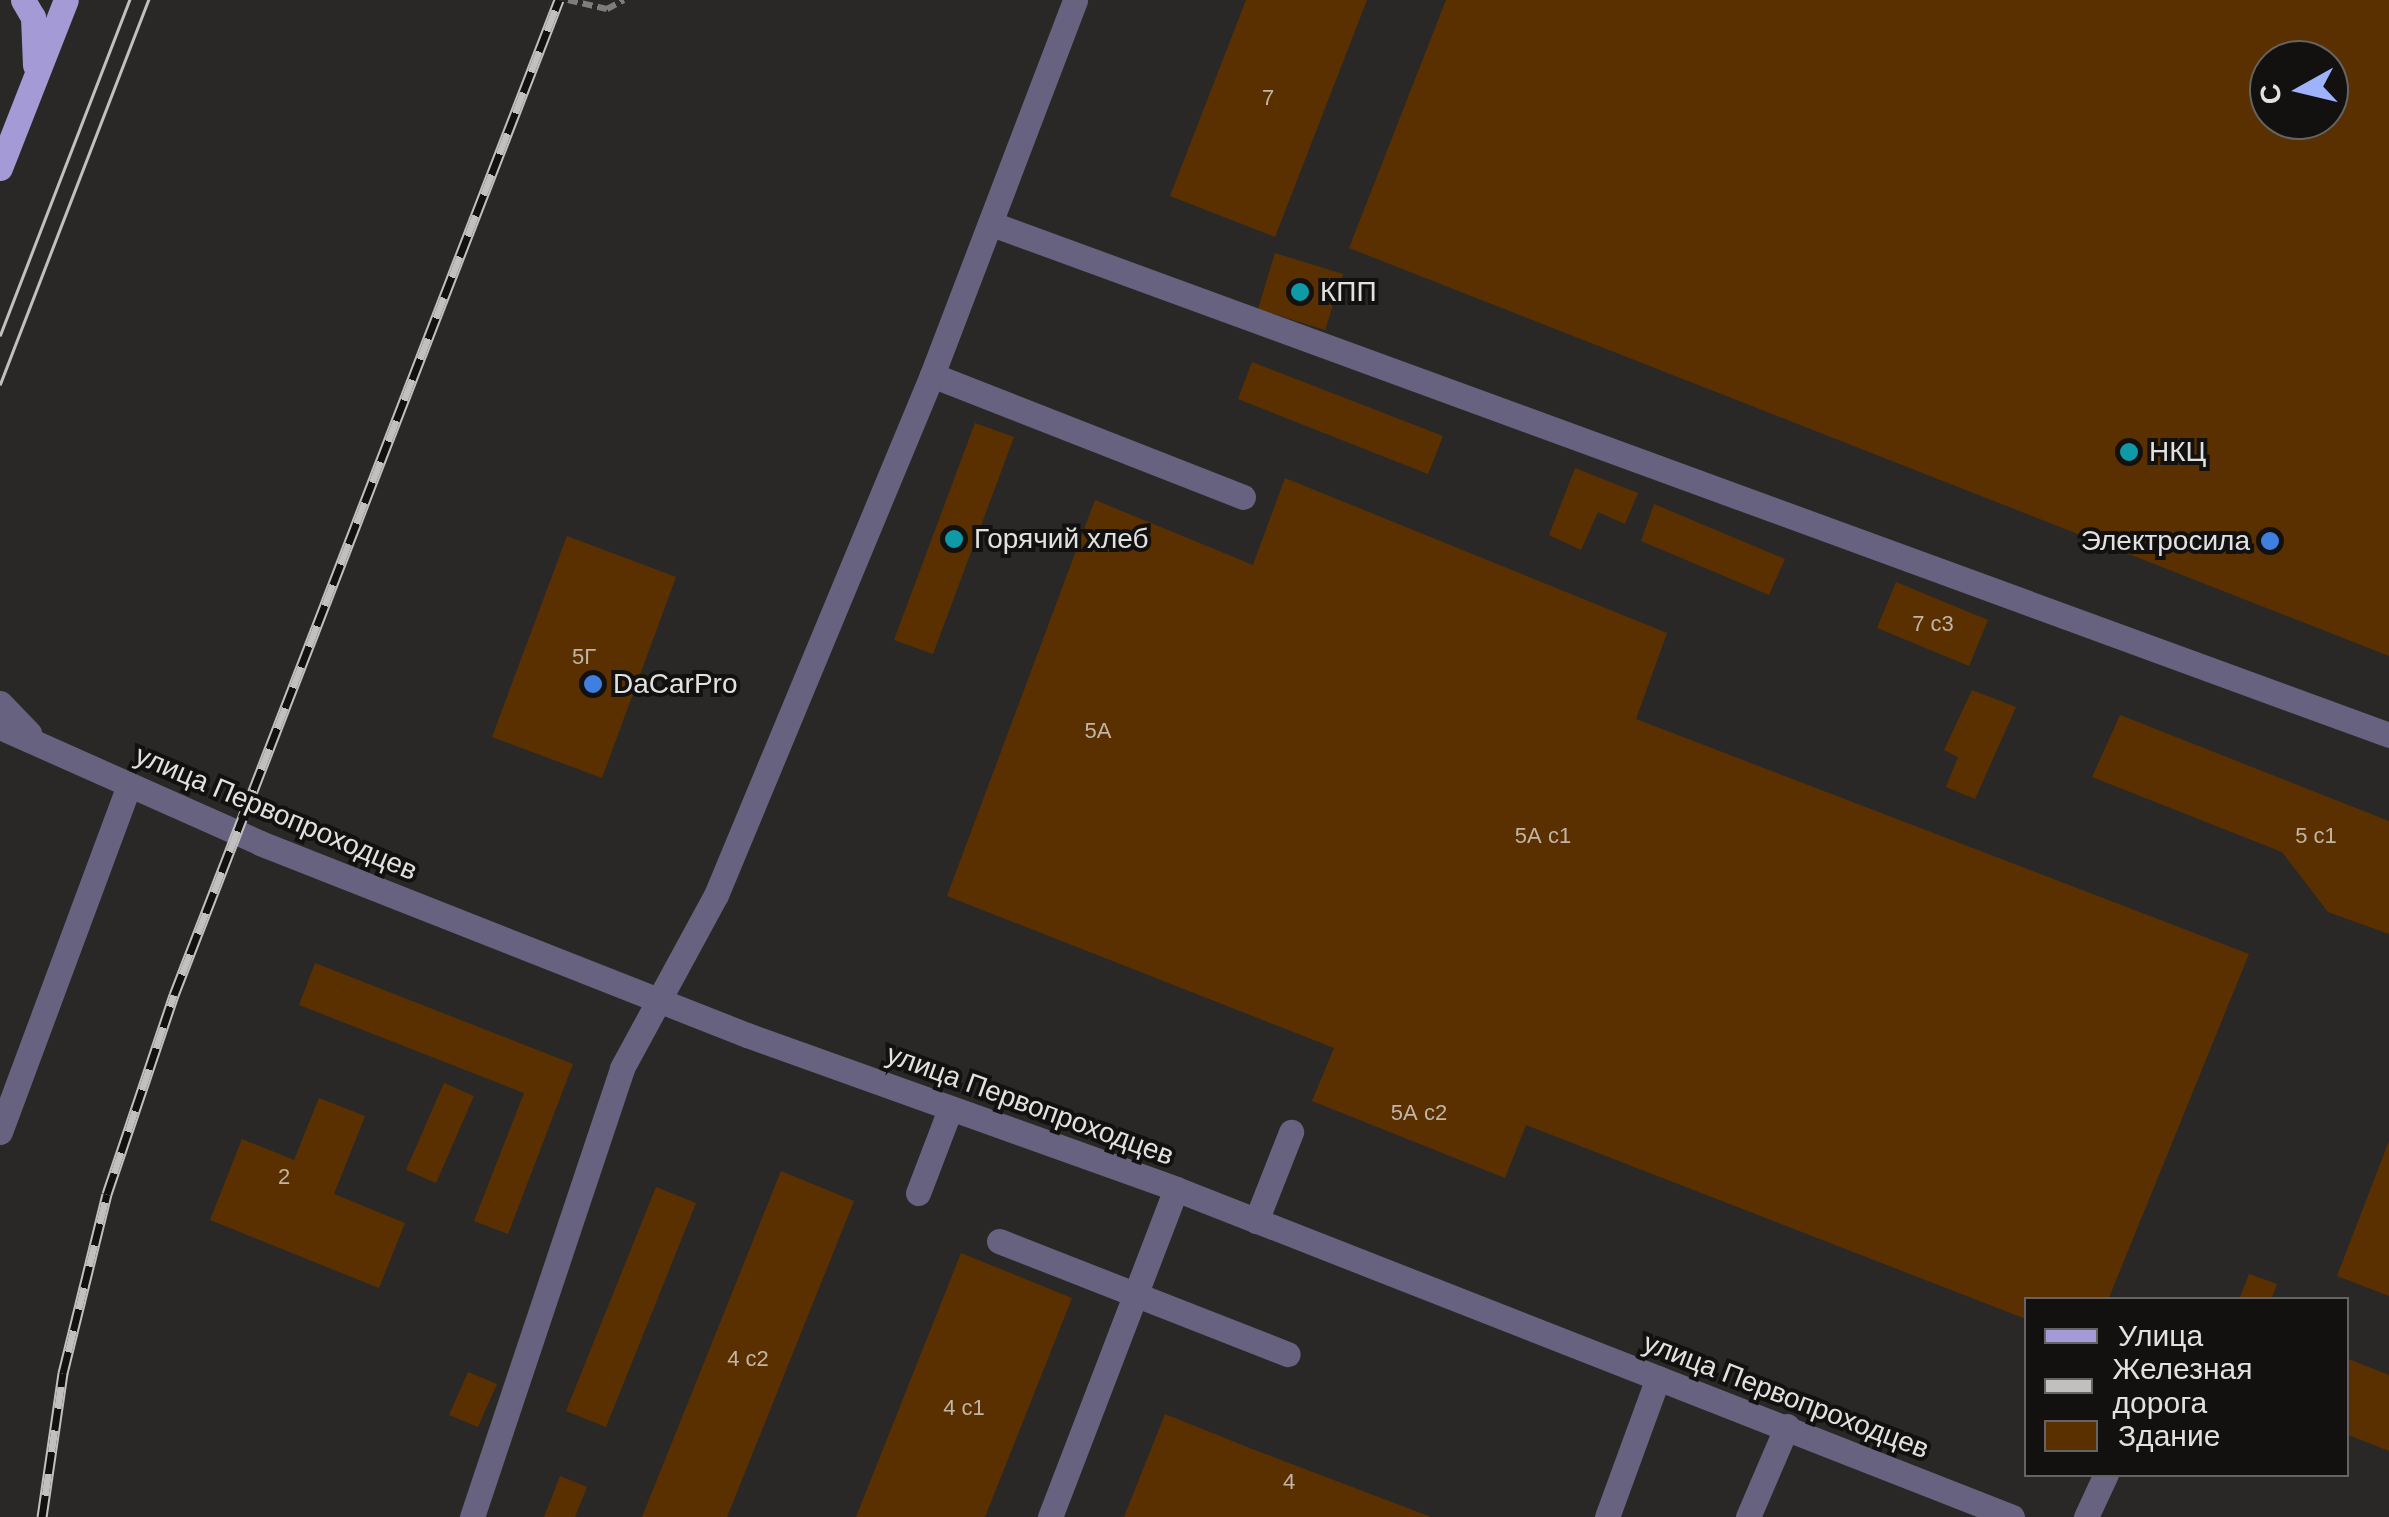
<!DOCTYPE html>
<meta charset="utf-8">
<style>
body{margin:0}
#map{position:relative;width:2389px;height:1517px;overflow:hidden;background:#2a2826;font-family:Arial,sans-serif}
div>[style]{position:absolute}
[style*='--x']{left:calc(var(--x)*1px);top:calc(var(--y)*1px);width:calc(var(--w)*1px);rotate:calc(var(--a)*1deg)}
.building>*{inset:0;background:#5a3000}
.path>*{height:6px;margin-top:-3px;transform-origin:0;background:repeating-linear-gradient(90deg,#7f7d7c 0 10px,transparent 0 15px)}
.minor>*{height:25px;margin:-12.5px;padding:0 12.5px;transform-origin:12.5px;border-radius:12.5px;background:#66627f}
.major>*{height:25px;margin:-12.5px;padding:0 12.5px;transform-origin:12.5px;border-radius:12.5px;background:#a39ad6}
.tram>*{height:2.5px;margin:-1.25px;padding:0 1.25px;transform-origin:1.25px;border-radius:1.25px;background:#c2c0bf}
.rail>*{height:11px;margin-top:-5.5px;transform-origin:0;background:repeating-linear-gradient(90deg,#121110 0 22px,#c2c0bf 0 44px);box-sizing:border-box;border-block:2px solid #c2c0bf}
.dots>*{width:28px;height:28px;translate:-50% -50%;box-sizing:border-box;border:5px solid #121110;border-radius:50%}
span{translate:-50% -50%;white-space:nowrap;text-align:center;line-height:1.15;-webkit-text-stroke:8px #121110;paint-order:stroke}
.number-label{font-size:22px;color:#c1b5a8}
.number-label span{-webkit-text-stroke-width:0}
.poi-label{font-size:28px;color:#e3e1e0}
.left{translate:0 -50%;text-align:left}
.right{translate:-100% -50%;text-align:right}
.street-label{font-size:28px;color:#e3e1e0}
.legend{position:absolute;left:2024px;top:1297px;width:325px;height:180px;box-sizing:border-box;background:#121110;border:2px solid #666463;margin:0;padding:12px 18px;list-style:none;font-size:30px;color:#e3e1e0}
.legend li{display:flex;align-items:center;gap:20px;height:50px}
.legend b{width:50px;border:2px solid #666463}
.north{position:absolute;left:2249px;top:40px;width:100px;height:100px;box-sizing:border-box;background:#121110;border:2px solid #666463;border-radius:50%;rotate:262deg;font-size:28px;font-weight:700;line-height:40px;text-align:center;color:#e3e1e0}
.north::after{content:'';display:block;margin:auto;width:35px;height:45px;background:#9fb3fd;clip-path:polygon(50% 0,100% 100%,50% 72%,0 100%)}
</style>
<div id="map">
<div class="building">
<i style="clip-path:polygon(1246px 0,1367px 0,1275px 237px,1170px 196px)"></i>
<i style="clip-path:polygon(evenodd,1446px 0,2389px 0,2389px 656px,1349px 248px,1446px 0,2269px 60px,2329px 60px,2329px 120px,2269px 120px,2269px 60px)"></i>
<i style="clip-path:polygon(1275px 253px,1343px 274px,1325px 330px,1258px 309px)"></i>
<i style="clip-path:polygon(1252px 362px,1443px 436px,1428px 474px,1238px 399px)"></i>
<i style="clip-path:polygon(975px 423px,1014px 437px,933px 654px,894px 640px)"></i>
<i style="clip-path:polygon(1575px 468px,1638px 493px,1625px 524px,1598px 512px,1581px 550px,1549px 535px)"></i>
<i style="clip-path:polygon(1285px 478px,1667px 633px,1636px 719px,2249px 954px,2108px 1300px,2026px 1300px,2026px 1319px,1526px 1125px,1505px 1178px,1312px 1101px,1334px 1048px,947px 896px,1095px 500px,1253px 565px)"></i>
<i style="clip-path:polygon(1654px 504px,1785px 559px,1769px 595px,1641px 541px)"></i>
<i style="clip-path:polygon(567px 536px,676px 577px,602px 778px,492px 737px)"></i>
<i style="clip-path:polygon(1896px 582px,1988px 620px,1969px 666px,1877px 628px)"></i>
<i style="clip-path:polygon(1972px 690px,2016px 707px,1975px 799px,1946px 787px,1958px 757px,1944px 750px)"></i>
<i style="clip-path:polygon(2120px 715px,2389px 821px,2389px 934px,2328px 912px,2282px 852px,2092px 777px)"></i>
<i style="clip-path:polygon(315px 963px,573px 1064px,508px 1234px,474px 1221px,524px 1093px,299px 1005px)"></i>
<i style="clip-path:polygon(444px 1083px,474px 1096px,436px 1183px,406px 1170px)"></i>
<i style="clip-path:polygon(319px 1098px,365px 1116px,334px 1194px,405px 1223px,379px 1288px,210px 1220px,242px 1139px,294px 1160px)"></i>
<i style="clip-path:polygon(2389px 1141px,2389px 1296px,2337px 1276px)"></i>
<i style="clip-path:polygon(781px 1171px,854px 1201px,727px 1517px,642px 1517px)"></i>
<i style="clip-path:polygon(656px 1187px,696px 1203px,606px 1427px,566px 1411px)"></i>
<i style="clip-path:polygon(961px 1253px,1072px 1298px,985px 1517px,856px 1517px)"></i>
<i style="clip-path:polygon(2249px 1274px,2277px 1284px,2271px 1300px,2239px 1300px)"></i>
<i style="clip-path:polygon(2346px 1358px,2389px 1375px,2389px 1451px,2346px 1434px)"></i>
<i style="clip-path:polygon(468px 1372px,497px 1384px,478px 1427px,449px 1415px)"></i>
<i style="clip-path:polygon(1165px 1414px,1252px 1449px,1431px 1517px,1124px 1517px)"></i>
<i style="clip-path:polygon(560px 1476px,587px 1487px,575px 1517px,544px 1517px)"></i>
</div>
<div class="path">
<i style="--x:568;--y:0;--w:40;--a:13"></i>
<i style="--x:607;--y:9;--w:19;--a:-28"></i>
</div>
<div class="minor">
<i style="--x:992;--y:224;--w:1488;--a:20.09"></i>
<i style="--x:932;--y:375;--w:334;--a:21.4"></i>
<i style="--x:0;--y:703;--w:42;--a:46"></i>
<i style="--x:0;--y:727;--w:285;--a:24"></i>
<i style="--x:260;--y:843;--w:523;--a:21.52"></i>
<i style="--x:747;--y:1035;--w:456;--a:19.7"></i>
<i style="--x:1176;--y:1189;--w:898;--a:21.42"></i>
<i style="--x:0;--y:1132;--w:370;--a:-69.6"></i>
<i style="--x:918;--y:1193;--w:90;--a:-69.1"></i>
<i style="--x:1256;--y:1221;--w:96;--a:-68.5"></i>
<i style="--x:999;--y:1241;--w:310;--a:21.4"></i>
<i style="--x:472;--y:1517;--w:473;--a:-71.5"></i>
<i style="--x:622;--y:1068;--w:197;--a:-61.5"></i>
<i style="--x:716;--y:895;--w:563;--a:-67.44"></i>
<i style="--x:932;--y:375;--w:401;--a:-69.1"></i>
<i style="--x:1050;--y:1517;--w:351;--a:-69"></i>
<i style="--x:1607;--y:1517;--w:148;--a:-69.9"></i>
<i style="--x:1748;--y:1517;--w:99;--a:-66.8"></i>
<i style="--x:2086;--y:1517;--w:47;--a:-65.1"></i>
</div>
<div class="major">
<i style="--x:23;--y:0;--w:20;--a:60"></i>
<i style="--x:33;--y:17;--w:48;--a:87.6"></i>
<i style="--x:0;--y:168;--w:180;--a:-68.6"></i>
</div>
<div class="tram">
<i style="--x:0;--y:335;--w:359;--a:-68.9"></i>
<i style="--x:0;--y:384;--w:412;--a:-68.9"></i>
</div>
<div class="rail">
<i style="--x:42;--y:1517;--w:146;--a:-81.7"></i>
<i style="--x:63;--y:1373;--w:184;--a:-76.2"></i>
<i style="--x:107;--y:1194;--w:210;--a:-71.4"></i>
<i style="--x:174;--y:995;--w:1067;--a:-68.85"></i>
</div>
<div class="dots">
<i style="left:1300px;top:292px;background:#0f9aa8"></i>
<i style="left:2129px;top:452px;background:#0f9aa8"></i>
<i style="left:954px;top:539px;background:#0f9aa8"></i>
<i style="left:2270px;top:541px;background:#3f7fe0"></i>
<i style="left:593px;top:684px;background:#3f7fe0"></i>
</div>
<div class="number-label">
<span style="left:1268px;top:98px">7</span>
<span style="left:1933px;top:624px">7 с3</span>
<span style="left:584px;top:657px">5Г</span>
<span style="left:1098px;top:731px">5А</span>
<span style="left:1543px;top:836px">5А с1</span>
<span style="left:2316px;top:836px">5 с1</span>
<span style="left:1419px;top:1113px">5А с2</span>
<span style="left:284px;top:1177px">2</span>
<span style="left:748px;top:1359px">4 с2</span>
<span style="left:964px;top:1408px">4 с1</span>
<span style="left:1289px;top:1482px">4</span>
</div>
<div class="poi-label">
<span class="left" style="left:1320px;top:292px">КПП</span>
<span class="left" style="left:2149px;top:452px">НКЦ</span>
<span class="left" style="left:974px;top:539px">Горячий хлеб</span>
<span class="right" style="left:2250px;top:541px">Электросила</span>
<span class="left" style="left:613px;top:684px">DaCarPro</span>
</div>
<div class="street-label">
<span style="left:276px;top:813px;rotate:23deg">улица Первопроходцев</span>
<span style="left:1030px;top:1105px;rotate:20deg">улица Первопроходцев</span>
<span style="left:1786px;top:1396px;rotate:21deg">улица Первопроходцев</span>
</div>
<ul class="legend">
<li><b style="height:12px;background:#a39ad6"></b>Улица</li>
<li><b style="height:12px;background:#c2c0bf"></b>Железная дорога</li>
<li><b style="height:28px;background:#5a3000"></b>Здание</li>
</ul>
<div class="north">С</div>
</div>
